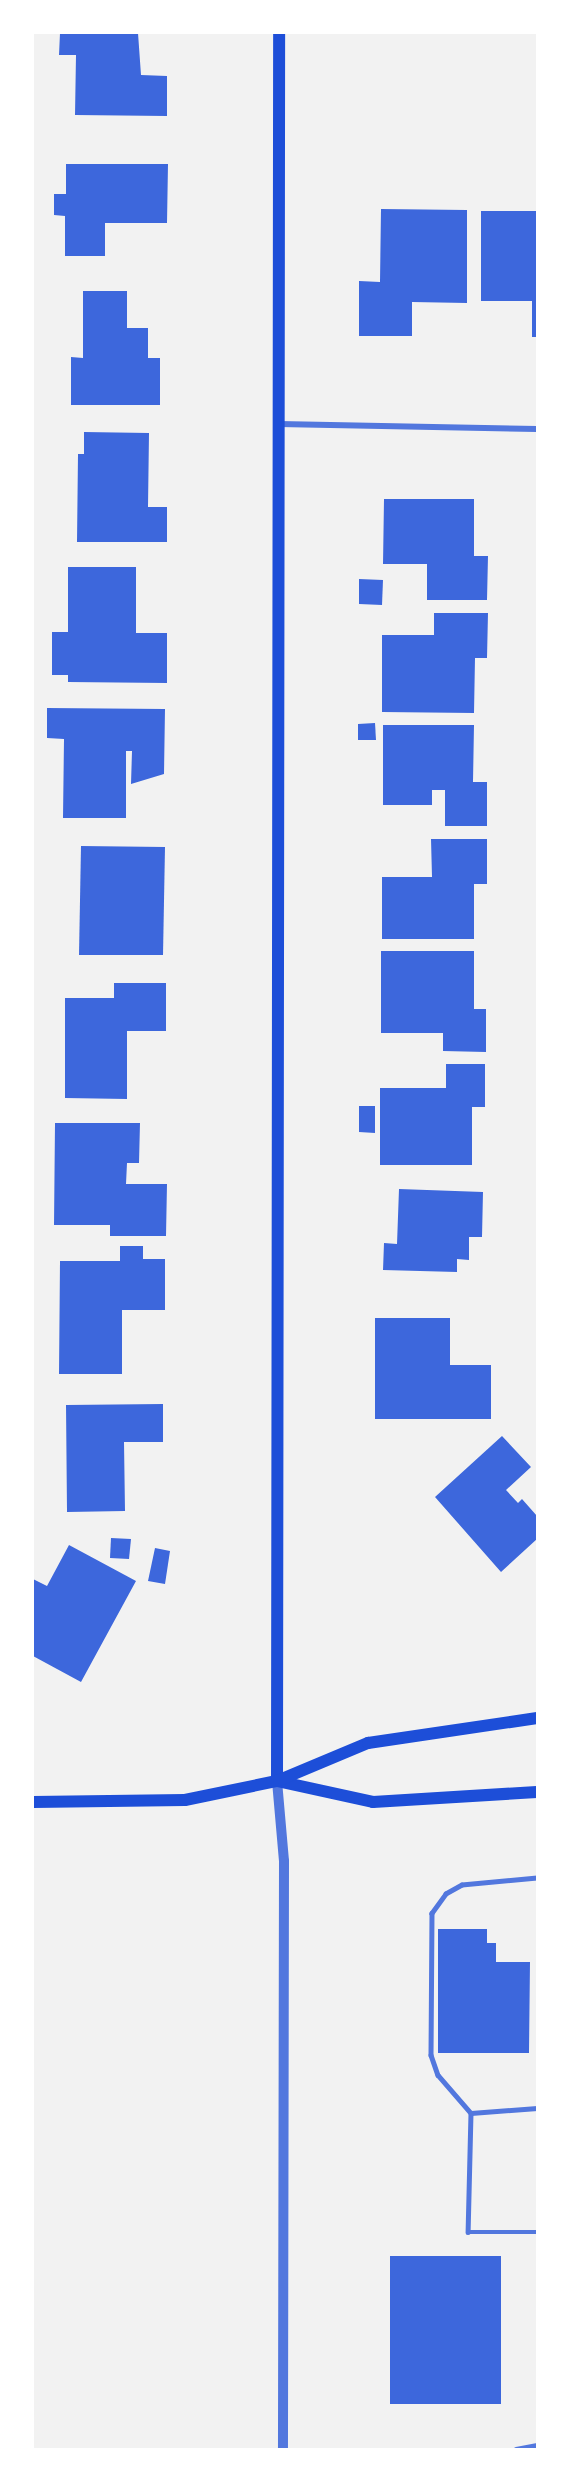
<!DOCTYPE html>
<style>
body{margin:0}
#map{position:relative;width:570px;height:2482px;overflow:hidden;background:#f2f2f2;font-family:Ubuntu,sans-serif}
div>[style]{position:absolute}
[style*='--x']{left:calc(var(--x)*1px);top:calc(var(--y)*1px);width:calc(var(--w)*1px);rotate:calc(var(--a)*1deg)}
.building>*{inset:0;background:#3d67dc}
.service>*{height:4.5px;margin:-2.25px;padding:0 2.25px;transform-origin:2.25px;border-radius:2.25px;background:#5277de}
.minor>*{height:6px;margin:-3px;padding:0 3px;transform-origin:3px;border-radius:3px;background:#5277de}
.tertiary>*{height:10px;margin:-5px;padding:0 5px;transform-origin:5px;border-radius:5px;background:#5277de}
.secondary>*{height:12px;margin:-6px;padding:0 6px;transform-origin:6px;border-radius:6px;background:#1d4ed8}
span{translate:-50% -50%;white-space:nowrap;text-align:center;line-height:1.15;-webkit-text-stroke:6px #fff;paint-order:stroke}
.frame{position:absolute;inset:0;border:34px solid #fff;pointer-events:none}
</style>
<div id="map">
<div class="building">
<i style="clip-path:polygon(60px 33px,138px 33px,141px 75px,167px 76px,167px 116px,75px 115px,76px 55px,59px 55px)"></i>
<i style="clip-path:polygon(66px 164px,168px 164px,167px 223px,105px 223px,105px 256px,65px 256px,65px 216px,54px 215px,54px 194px,66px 194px)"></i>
<i style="clip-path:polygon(381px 209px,467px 210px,467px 303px,412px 302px,412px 336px,359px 336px,359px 281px,380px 282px)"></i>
<i style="clip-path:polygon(481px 211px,537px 211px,537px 337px,532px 337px,532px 301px,481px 301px)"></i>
<i style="clip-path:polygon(83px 291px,127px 291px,127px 328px,148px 328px,148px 358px,160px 358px,160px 405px,71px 405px,71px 357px,83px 358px)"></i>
<i style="clip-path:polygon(84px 432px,149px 433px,148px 507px,167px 507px,167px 542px,77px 542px,78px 454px,84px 454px)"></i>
<i style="clip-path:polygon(384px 499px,474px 499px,474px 556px,488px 556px,487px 600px,427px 600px,427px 564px,383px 564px)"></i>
<i style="clip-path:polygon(68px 567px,136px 567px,136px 633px,167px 633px,167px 683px,68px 682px,68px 675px,52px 675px,52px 632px,68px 632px)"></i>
<i style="clip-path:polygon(359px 579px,383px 580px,382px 605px,359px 604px)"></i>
<i style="clip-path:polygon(434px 613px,488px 613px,487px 658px,475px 658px,474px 713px,382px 712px,382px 635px,434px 635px)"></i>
<i style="clip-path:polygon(47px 708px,165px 709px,164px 774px,131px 784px,132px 751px,126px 751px,126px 818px,63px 818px,64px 739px,47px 738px)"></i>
<i style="clip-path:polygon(375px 723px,376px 740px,358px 740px,358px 724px)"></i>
<i style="clip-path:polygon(383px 725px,474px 725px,473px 782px,487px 782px,487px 826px,445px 826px,445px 790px,432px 790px,432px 805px,383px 805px)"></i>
<i style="clip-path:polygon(431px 839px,487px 839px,487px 884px,474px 884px,474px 939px,382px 939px,382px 877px,432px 877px)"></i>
<i style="clip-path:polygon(81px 846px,165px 847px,163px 955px,79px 955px)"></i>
<i style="clip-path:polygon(381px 951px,474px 951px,474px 1009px,486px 1009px,486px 1052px,443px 1051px,443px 1033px,381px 1033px)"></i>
<i style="clip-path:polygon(114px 983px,166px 983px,166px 1031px,127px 1031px,127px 1099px,65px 1098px,65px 998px,114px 998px)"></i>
<i style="clip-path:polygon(446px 1064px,485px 1064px,485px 1107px,472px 1107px,472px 1165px,380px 1165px,380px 1088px,446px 1088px)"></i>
<i style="clip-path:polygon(359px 1106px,375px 1106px,375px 1133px,359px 1132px)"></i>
<i style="clip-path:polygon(55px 1123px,140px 1123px,139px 1163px,127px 1163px,126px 1184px,167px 1184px,166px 1236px,110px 1236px,110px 1225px,54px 1225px)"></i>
<i style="clip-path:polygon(399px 1189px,483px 1192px,482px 1237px,469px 1237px,469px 1260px,457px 1259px,457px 1272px,383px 1270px,384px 1243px,397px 1244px)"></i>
<i style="clip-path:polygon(120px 1246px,143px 1246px,143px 1259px,165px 1259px,165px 1310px,122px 1310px,122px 1374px,59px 1374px,60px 1261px,120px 1261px)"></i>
<i style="clip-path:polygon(375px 1318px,450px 1318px,450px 1365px,491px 1365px,491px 1419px,375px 1419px)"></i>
<i style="clip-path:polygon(163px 1404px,163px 1442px,124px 1442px,125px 1511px,67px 1512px,66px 1405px)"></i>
<i style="clip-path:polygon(502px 1436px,531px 1467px,506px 1490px,518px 1503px,522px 1499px,537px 1516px,537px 1539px,501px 1572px,435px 1497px)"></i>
<i style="clip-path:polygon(111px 1538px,131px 1539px,129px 1559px,110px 1558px)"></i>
<i style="clip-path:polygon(69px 1545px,136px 1581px,81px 1682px,33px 1656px,33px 1579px,47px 1586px)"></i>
<i style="clip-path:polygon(155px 1548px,170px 1551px,165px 1584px,148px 1581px)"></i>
<i style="clip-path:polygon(438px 1929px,487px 1929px,487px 1943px,496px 1943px,496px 1962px,530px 1962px,529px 2053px,438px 2053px)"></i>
<i style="clip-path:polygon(390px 2256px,501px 2256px,501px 2404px,390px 2404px)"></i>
</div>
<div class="service">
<i style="--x:537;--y:1878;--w:75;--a:174.7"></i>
<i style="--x:462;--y:1885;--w:18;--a:151"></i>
<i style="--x:446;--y:1894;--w:24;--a:126"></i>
<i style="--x:432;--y:1913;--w:142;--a:90.4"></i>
<i style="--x:431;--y:2055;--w:21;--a:71"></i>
<i style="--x:438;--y:2075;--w:50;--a:49"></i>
<i style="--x:471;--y:2113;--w:119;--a:91.4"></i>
<i style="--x:468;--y:2232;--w:69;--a:0"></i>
<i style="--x:471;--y:2113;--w:66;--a:-4.3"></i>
<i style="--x:516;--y:2449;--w:21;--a:-11"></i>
</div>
<div class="minor">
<i style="--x:279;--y:424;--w:258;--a:1.1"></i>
</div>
<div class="tertiary">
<i style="--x:277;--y:1781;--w:80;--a:85"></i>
<i style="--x:284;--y:1861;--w:588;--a:90.1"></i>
</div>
<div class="secondary">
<i style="--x:277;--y:1781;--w:1748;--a:-89.93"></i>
<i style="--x:277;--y:1781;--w:98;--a:12.3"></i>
<i style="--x:373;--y:1802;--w:164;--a:-3.5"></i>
<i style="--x:33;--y:1802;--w:152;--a:-0.8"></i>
<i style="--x:185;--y:1800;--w:94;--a:-11.7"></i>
<i style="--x:277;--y:1781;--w:99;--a:-22.7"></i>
<i style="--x:368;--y:1743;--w:171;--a:-8.4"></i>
</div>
<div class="frame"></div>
</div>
